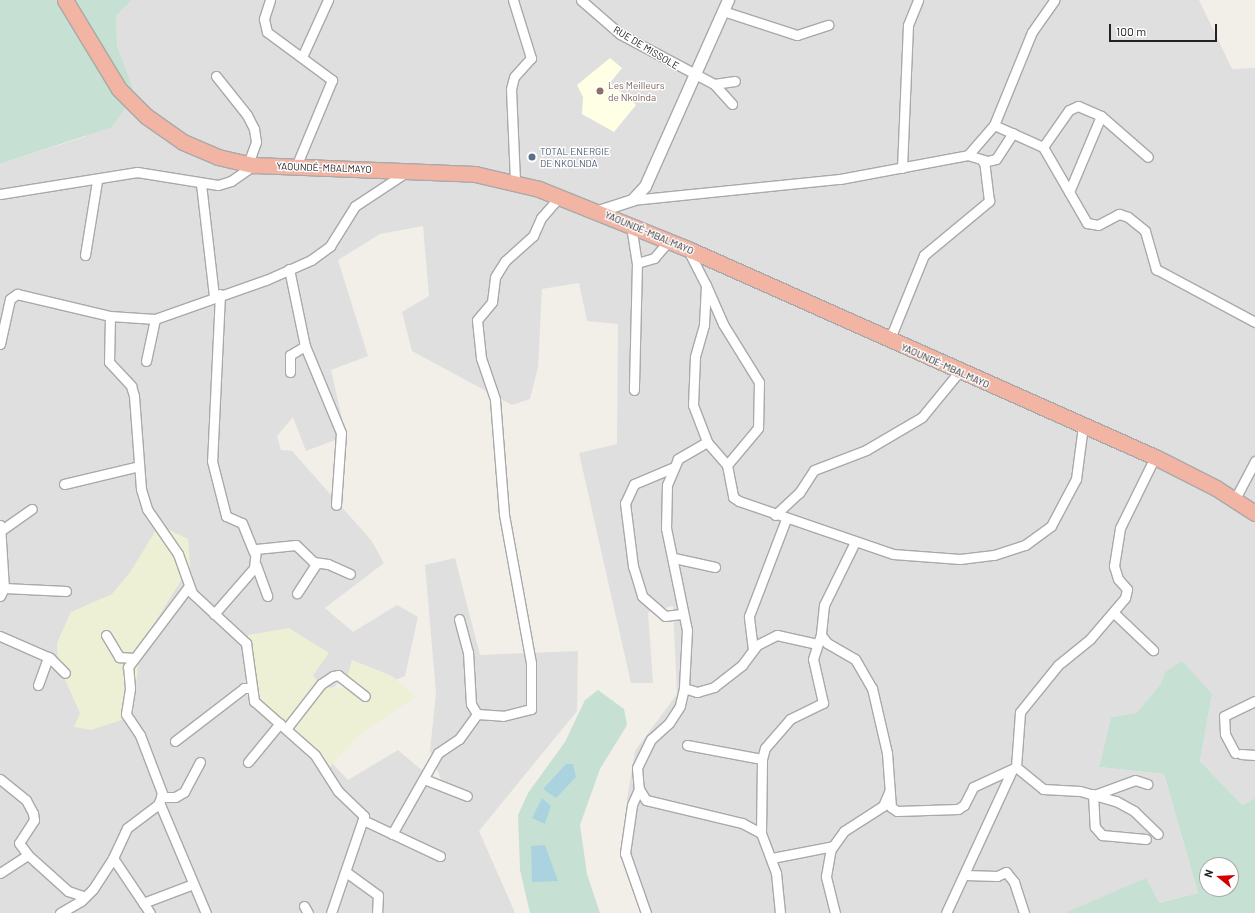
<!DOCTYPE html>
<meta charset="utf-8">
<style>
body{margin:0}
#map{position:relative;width:1255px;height:913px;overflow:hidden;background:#f2efe9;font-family:Barlow,sans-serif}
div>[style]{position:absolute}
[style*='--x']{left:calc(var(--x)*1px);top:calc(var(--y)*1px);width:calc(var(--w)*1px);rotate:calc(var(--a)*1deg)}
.residential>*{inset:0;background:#e0dfdf}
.education>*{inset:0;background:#ffffe5}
.farmland>*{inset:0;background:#eef0d5}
.wetland>*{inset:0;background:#c6e0d4}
.water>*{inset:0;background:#aad3df}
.roads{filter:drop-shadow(1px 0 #a9a9a9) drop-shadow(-1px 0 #a9a9a9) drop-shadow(0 1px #a9a9a9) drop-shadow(0 -1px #a9a9a9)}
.minor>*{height:9px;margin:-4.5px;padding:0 4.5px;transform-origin:4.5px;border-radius:4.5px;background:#fff}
.tertiary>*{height:11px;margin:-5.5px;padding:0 5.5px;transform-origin:5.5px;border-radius:5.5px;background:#fff}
.trunk>*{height:15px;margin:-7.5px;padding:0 7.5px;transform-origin:7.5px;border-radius:7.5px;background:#f2b4a3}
.dots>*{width:11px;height:11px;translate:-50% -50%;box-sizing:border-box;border:2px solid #fff;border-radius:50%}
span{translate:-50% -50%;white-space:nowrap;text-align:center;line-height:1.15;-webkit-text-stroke:3px #fff;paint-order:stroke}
.street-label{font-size:10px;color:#222}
.education-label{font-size:10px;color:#785e54}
.left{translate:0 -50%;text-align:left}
.service-label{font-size:10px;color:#4e5e75}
.north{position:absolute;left:1199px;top:857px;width:40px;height:40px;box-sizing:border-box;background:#fff;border:1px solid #a7a7a7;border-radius:50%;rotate:288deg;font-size:11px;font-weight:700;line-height:16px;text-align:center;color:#222}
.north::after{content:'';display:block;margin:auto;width:14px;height:18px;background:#d40000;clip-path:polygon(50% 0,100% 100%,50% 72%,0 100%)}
.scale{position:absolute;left:1109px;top:24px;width:108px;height:18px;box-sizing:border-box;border:2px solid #222;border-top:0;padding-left:5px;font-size:12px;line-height:14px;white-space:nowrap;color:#222;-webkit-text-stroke:3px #fff;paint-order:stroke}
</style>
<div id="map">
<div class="residential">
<i style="clip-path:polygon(132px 0,1199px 0,1232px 69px,1255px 68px,1255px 798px,1242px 805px,1200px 761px,1212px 694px,1165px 672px,1160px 685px,1136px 713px,1111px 717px,1099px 767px,1164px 774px,1198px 893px,1159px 903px,1065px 913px,643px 913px,628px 851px,627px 799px,635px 751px,677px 694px,673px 606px,648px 612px,653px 683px,631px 683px,579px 453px,617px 444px,618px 324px,587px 321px,579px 283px,542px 289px,538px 367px,530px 399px,512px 405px,412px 351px,402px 312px,429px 296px,423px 226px,380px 234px,338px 260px,368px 356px,331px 370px,346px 436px,306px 451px,293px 417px,277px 436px,281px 450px,292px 451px,371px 540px,384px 563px,325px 608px,353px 632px,397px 605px,418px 617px,405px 676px,383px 685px,338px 683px,296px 725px,348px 780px,398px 750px,445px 790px,430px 751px,436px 693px,425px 565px,455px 558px,480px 655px,578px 651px,577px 711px,479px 831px,515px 913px,0 913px,0 164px,84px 137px,135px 94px,117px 45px,116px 16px)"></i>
</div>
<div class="education">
<i style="clip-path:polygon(610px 58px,622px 68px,610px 83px,636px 105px,614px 132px,582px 114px,583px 97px,577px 85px)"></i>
</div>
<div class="farmland">
<i style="clip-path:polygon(159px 525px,188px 539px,190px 566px,140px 646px,133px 716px,91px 730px,74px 727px,80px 713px,58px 664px,57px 643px,71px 612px,112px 594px,131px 571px)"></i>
<i style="clip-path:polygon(289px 628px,329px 653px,313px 675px,321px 687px,344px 688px,352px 660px,392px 676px,416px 697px,359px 735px,326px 771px,245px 693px,248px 635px)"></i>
</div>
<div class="wetland">
<i style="clip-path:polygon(0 0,132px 0,116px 16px,117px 45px,135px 94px,112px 127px,0 164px)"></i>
<i style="clip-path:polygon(evenodd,1182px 661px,1212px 694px,1200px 761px,1242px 805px,1255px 798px,1255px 913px,1065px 913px,1146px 878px,1159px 903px,1198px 893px,1164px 774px,1099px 767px,1111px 717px,1136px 713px,1160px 685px,1165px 672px,1182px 661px,1207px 865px,1231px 865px,1231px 889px,1207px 889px,1207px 865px)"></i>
<i style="clip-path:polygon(598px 690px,624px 709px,627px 725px,600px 769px,580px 825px,587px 874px,600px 913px,530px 913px,520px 870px,518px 815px,528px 793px,565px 742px,585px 700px)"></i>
</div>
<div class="water">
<i style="clip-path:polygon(566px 764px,573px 764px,576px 777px,556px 798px,543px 789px)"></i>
<i style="clip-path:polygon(542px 798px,551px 806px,545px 824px,532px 818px)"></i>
<i style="clip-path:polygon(545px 845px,558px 881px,532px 882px,531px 846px)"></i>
</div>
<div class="roads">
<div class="minor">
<i style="--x:270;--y:0;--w:20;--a:108"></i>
<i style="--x:264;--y:19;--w:13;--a:77"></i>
<i style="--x:267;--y:32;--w:81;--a:36.4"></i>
<i style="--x:332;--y:80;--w:96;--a:112.6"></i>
<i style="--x:513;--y:0;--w:61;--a:72.8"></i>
<i style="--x:531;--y:58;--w:25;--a:132"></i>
<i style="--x:514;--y:77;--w:12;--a:104"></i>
<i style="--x:511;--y:89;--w:93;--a:87.5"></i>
<i style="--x:581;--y:0;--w:52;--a:41.1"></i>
<i style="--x:620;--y:34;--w:106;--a:28"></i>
<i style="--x:714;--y:84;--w:27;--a:48"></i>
<i style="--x:723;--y:11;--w:78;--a:18"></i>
<i style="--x:797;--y:35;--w:33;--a:-18"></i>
<i style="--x:302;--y:57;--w:63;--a:-65.5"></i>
<i style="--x:216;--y:76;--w:50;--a:51.5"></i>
<i style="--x:247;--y:115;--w:16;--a:63"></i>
<i style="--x:254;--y:129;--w:13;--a:81"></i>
<i style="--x:256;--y:142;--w:23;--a:110"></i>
<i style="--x:714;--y:84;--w:21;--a:-8"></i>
<i style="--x:994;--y:125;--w:54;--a:24.2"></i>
<i style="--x:1043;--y:147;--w:88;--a:59.9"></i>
<i style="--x:1087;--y:223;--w:11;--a:10"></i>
<i style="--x:1098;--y:225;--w:24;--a:-28"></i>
<i style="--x:1119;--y:214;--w:9;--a:18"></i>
<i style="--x:1128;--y:217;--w:22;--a:39"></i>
<i style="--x:1145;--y:231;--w:40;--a:74"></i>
<i style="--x:1156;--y:269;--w:112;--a:28.2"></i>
<i style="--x:1043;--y:147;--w:45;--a:-54.9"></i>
<i style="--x:1069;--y:110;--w:10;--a:-24"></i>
<i style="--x:1078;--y:106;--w:25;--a:23"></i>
<i style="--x:1101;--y:116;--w:62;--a:41.1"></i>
<i style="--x:983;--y:162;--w:13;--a:-13"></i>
<i style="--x:996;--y:159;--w:31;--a:-57"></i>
<i style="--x:902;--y:168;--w:143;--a:-87.6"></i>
<i style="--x:908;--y:25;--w:27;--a:-68"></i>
<i style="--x:201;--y:184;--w:114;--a:83.4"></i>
<i style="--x:1069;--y:192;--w:82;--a:-67.2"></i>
<i style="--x:0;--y:194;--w:139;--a:-9.1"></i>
<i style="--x:137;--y:172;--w:82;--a:9.1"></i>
<i style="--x:218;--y:185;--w:14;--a:-17"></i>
<i style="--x:231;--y:181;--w:28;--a:-35"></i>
<i style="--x:632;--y:200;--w:209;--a:-5.8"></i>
<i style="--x:840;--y:179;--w:130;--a:-10.6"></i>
<i style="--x:968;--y:155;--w:40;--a:-49"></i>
<i style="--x:994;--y:125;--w:100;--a:-67.8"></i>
<i style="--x:1032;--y:32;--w:39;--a:-55"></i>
<i style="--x:631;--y:226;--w:37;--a:81"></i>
<i style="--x:637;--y:263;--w:127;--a:91.4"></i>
<i style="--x:688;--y:250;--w:39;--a:63"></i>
<i style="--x:706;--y:285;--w:40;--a:92.9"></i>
<i style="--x:704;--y:325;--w:33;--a:106"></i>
<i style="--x:695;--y:357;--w:48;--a:92.4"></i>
<i style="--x:693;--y:405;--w:40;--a:69"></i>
<i style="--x:707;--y:442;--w:30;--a:49"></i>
<i style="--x:727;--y:465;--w:33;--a:79"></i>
<i style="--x:733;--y:497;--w:7;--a:34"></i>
<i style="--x:739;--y:501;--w:163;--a:19"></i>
<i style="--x:893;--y:554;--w:67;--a:4.3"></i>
<i style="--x:960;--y:559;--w:34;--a:-7"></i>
<i style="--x:994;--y:555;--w:33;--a:-18"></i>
<i style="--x:1025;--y:545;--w:32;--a:-36"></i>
<i style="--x:1051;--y:526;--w:53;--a:-62"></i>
<i style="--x:1076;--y:479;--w:53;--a:-82.5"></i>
<i style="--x:85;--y:255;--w:75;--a:-80.8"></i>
<i style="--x:637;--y:263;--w:18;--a:-16"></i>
<i style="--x:654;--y:258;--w:23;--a:-49"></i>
<i style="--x:289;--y:269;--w:79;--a:78.3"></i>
<i style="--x:305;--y:346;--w:17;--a:149"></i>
<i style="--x:290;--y:355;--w:17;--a:90"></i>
<i style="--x:706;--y:285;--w:43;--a:66.4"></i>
<i style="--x:723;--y:324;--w:68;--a:58.2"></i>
<i style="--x:759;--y:382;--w:46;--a:91.2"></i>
<i style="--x:758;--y:428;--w:48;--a:130"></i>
<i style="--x:220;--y:294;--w:167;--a:92.7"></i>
<i style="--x:212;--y:461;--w:57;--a:75.7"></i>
<i style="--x:226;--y:516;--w:17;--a:24"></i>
<i style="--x:242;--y:523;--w:31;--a:68"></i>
<i style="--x:110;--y:316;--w:46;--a:91.2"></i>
<i style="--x:109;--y:362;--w:33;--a:47"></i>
<i style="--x:131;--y:386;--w:10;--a:73"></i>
<i style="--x:134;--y:396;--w:93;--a:85.7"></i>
<i style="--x:141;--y:489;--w:21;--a:73"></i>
<i style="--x:147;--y:509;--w:55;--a:55.4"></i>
<i style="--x:178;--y:554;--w:41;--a:70.3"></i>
<i style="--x:192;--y:593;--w:74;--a:42.8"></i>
<i style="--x:246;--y:643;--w:59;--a:82.1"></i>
<i style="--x:254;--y:701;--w:81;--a:41.5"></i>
<i style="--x:315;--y:755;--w:43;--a:57.4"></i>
<i style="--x:338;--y:791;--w:36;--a:44"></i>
<i style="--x:364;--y:816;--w:102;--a:108.8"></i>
<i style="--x:889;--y:341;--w:93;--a:-67.9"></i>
<i style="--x:924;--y:255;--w:85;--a:-39.7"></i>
<i style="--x:989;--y:201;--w:41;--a:-97"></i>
<i style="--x:984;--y:160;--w:17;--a:-163"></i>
<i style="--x:0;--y:344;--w:46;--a:-77.5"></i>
<i style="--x:10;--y:299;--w:9;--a:-36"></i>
<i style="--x:17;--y:294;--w:96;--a:13.3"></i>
<i style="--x:110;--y:316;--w:45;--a:3.8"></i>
<i style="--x:155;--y:319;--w:118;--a:-19.4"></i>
<i style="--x:266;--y:280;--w:49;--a:-24"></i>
<i style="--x:311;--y:260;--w:24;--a:-36"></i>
<i style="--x:330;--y:246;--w:47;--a:-58"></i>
<i style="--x:355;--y:206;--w:64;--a:-33.4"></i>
<i style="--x:305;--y:346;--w:94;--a:67.5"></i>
<i style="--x:341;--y:433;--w:72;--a:94"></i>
<i style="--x:146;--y:361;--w:43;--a:-77.9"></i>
<i style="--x:707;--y:442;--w:34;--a:150"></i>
<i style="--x:678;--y:459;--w:28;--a:113"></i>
<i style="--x:667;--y:485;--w:43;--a:91.3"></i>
<i style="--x:666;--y:528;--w:104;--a:78.4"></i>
<i style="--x:687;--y:630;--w:58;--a:93"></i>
<i style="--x:684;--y:688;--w:18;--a:103"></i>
<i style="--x:680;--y:706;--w:20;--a:123"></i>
<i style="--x:669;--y:723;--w:24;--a:138"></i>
<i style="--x:651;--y:739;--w:32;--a:116"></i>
<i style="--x:637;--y:768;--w:21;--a:85"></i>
<i style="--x:639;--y:789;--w:13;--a:58"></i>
<i style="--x:646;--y:800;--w:99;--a:13.5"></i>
<i style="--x:742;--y:823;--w:21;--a:28"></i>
<i style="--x:761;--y:833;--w:43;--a:69.4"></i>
<i style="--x:776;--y:873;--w:40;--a:84.3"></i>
<i style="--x:672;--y:468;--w:41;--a:157.2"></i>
<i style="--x:634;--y:484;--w:21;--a:115"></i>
<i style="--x:625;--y:503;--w:64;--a:82.8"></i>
<i style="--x:633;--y:566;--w:31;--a:73"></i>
<i style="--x:642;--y:596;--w:30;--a:41"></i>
<i style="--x:665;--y:616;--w:16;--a:-7"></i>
<i style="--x:64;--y:484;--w:77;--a:-13.5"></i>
<i style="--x:1235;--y:499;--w:43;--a:-62.2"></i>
<i style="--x:775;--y:515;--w:33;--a:-43"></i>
<i style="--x:799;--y:493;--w:27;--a:-57"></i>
<i style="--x:814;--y:470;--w:56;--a:-21"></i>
<i style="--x:866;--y:450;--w:65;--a:-30.5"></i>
<i style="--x:922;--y:417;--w:58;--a:-50.6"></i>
<i style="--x:0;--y:525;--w:63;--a:86.4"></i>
<i style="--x:4;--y:588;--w:9;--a:117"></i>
<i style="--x:3;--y:529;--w:35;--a:-35"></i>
<i style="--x:854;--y:544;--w:68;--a:116.2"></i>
<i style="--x:824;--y:605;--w:30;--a:96"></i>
<i style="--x:821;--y:635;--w:10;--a:53"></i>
<i style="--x:827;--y:643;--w:32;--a:30"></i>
<i style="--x:855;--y:659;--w:34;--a:60"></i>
<i style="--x:872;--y:688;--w:67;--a:77"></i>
<i style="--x:887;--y:753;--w:54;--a:85.8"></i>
<i style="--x:891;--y:807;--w:7;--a:34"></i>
<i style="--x:897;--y:811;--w:61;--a:-1.9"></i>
<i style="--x:958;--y:809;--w:7;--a:-34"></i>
<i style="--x:964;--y:805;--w:20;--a:-63"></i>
<i style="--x:973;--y:787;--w:47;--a:-24.9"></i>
<i style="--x:1016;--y:767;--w:55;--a:-85.8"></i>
<i style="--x:1020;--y:712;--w:60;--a:-51"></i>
<i style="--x:1058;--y:665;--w:41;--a:-39.1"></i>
<i style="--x:1090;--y:639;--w:54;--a:-49.5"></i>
<i style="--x:1125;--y:598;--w:9;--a:-77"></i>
<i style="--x:1127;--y:589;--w:13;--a:-132"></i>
<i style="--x:1118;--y:579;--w:14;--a:-107"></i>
<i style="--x:1114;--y:566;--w:38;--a:-81"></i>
<i style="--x:1120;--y:528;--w:79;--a:-63.8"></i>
<i style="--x:674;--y:558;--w:42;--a:12.4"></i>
<i style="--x:314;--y:562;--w:14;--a:8"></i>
<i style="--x:328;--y:564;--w:24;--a:24"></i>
<i style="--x:256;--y:565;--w:33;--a:70"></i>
<i style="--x:4;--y:588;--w:62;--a:2.8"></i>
<i style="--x:1114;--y:613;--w:54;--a:43.5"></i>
<i style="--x:214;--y:614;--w:61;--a:-49"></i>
<i style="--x:254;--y:568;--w:19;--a:-84"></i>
<i style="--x:256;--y:549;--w:40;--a:-5.7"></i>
<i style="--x:296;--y:545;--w:28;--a:44"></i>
<i style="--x:316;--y:564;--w:35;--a:123"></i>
<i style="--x:459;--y:619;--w:34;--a:75"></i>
<i style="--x:468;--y:652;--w:52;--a:86.7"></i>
<i style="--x:471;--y:704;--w:12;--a:59"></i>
<i style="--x:106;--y:635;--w:26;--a:59"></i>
<i style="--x:119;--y:657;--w:15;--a:4"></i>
<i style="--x:0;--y:636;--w:55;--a:23.7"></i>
<i style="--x:50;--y:658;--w:21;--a:45"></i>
<i style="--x:753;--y:650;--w:34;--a:-97"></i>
<i style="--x:749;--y:616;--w:104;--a:-69.1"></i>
<i style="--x:38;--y:685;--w:30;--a:-70"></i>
<i style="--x:684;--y:688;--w:14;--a:17"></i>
<i style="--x:697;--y:692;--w:18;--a:-16"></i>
<i style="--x:714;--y:687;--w:36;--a:-38"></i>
<i style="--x:742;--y:665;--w:25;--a:-53"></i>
<i style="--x:757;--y:645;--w:22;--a:-27"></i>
<i style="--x:777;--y:635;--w:41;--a:12.7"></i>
<i style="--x:286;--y:729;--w:57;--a:-52.1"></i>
<i style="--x:321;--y:684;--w:14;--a:-34"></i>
<i style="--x:333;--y:676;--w:5;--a:-11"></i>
<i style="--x:338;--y:675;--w:34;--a:38"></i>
<i style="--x:175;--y:741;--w:87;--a:-37.5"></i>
<i style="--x:244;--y:688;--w:7;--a:0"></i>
<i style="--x:687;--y:745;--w:76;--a:10.6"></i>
<i style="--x:1235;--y:753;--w:21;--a:-118"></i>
<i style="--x:1225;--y:734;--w:18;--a:-93"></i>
<i style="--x:1224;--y:716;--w:34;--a:-26"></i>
<i style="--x:1241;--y:754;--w:14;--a:4"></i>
<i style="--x:248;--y:762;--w:50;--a:-50.6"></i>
<i style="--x:1016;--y:767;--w:35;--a:39"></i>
<i style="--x:1043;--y:789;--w:37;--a:3"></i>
<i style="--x:1080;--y:791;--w:37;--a:16"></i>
<i style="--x:1116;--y:801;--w:21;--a:29"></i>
<i style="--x:1134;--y:811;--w:33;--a:44"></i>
<i style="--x:0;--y:779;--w:33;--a:39"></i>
<i style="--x:26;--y:800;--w:15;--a:62"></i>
<i style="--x:33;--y:813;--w:7;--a:82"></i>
<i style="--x:34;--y:820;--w:27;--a:123"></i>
<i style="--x:19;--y:843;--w:15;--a:53"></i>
<i style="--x:424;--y:779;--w:46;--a:21.6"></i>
<i style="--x:639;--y:789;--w:17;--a:114"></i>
<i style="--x:632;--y:805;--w:49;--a:98.3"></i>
<i style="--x:625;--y:853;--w:64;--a:70.7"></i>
<i style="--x:1093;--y:794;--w:33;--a:87"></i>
<i style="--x:1095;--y:827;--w:11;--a:49"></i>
<i style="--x:1102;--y:835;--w:44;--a:5.2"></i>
<i style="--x:1097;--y:794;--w:40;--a:-20.2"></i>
<i style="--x:1135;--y:780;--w:13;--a:18"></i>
<i style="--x:161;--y:797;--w:14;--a:0"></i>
<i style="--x:175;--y:797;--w:10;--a:-29"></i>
<i style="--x:184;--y:792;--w:34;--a:-62"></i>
<i style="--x:159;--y:802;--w:121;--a:67.1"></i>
<i style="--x:363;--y:820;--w:85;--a:25.1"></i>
<i style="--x:761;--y:833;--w:74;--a:-89.2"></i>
<i style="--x:762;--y:759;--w:11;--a:-75"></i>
<i style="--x:765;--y:748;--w:38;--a:-49"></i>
<i style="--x:790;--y:719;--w:37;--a:-26"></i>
<i style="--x:823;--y:703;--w:45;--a:-102.8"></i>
<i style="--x:813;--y:659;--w:25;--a:-72"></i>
<i style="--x:392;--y:834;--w:93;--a:-60.4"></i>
<i style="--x:438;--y:753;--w:25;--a:-34"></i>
<i style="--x:459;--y:739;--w:31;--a:-54"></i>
<i style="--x:477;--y:714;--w:26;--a:4"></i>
<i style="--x:503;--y:716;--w:29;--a:-14"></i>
<i style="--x:531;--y:709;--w:46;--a:-90"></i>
<i style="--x:531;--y:663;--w:151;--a:-100.3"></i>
<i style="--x:504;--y:514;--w:115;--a:-94.5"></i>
<i style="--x:495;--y:399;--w:43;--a:-108.9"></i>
<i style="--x:481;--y:358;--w:38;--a:-96"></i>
<i style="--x:477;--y:320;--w:23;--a:-50"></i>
<i style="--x:492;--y:302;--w:25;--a:-83"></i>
<i style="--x:495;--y:277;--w:19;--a:-58"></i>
<i style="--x:505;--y:261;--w:38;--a:-42"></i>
<i style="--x:533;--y:236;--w:20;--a:-66"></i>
<i style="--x:541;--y:218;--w:28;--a:-49"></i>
<i style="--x:113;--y:858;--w:66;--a:56.1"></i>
<i style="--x:772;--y:858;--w:62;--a:-11.1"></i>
<i style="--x:346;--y:872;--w:39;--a:36"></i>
<i style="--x:378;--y:895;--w:18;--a:93"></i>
<i style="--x:0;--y:873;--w:33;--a:-33"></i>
<i style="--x:28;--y:855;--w:54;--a:42"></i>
<i style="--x:68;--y:891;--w:18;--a:19"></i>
<i style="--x:965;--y:875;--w:32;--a:2"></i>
<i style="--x:997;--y:876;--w:10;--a:-24"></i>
<i style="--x:1006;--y:872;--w:13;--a:51"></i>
<i style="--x:1014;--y:882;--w:33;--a:72"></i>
<i style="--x:143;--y:903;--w:53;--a:-20.8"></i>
<i style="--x:304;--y:906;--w:8;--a:60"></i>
<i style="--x:60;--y:913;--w:24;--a:-30"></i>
<i style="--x:81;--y:901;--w:17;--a:-45"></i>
<i style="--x:93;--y:889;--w:37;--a:-57"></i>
<i style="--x:113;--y:858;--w:33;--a:-65"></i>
<i style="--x:127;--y:828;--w:40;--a:-37"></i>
<i style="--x:159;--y:804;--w:11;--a:-75"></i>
<i style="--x:162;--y:793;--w:62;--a:-110.8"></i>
<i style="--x:140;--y:735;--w:25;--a:-124"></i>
<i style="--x:126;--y:714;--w:26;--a:-81"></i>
<i style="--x:130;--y:688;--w:21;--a:-95"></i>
<i style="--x:128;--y:667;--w:101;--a:-53"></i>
<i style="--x:835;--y:913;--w:38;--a:-104"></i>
<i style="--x:826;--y:876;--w:27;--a:-80"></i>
<i style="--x:831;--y:849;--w:22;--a:-54"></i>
<i style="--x:844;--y:831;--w:46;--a:-32.7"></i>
<i style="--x:883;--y:806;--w:15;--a:-67"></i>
<i style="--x:946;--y:913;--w:157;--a:-65.2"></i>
</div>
<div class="tertiary">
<i style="--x:598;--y:211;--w:36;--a:-18"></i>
<i style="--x:632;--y:200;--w:19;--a:-47"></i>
<i style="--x:645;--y:186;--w:204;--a:-66"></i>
</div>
<div class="trunk">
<i style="--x:65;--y:0;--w:104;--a:58.8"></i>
<i style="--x:119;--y:89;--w:38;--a:45"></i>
<i style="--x:146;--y:116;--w:45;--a:35.1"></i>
<i style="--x:183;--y:142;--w:38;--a:23"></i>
<i style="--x:218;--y:157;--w:37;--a:13"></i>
<i style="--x:254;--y:165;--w:221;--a:2.3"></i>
<i style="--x:475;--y:174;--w:66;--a:13.2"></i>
<i style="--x:539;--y:189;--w:161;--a:21.9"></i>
<i style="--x:688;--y:249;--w:511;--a:24.01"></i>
<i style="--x:1155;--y:457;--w:68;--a:26.9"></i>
<i style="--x:1216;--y:488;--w:46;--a:32.7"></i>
</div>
</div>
<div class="dots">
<i style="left:600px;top:91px;background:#8d6e63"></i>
<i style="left:532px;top:157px;background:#5c6f8a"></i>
</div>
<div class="street-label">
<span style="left:646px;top:48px;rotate:31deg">RUE DE MISSOLE</span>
<span style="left:324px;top:168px;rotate:2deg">YAOUNDÉ-MBALMAYO</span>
<span style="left:649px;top:233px;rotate:23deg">YAOUNDÉ-MBALMAYO</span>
<span style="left:945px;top:366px;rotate:24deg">YAOUNDÉ-MBALMAYO</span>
</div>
<div class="education-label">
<span class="left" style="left:608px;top:91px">Les Meilleurs<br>de Nkolnda</span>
</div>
<div class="service-label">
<span class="left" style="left:540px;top:157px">TOTAL ENERGIE<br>DE NKOLNDA</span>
</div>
<div class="north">N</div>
<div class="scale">100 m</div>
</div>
